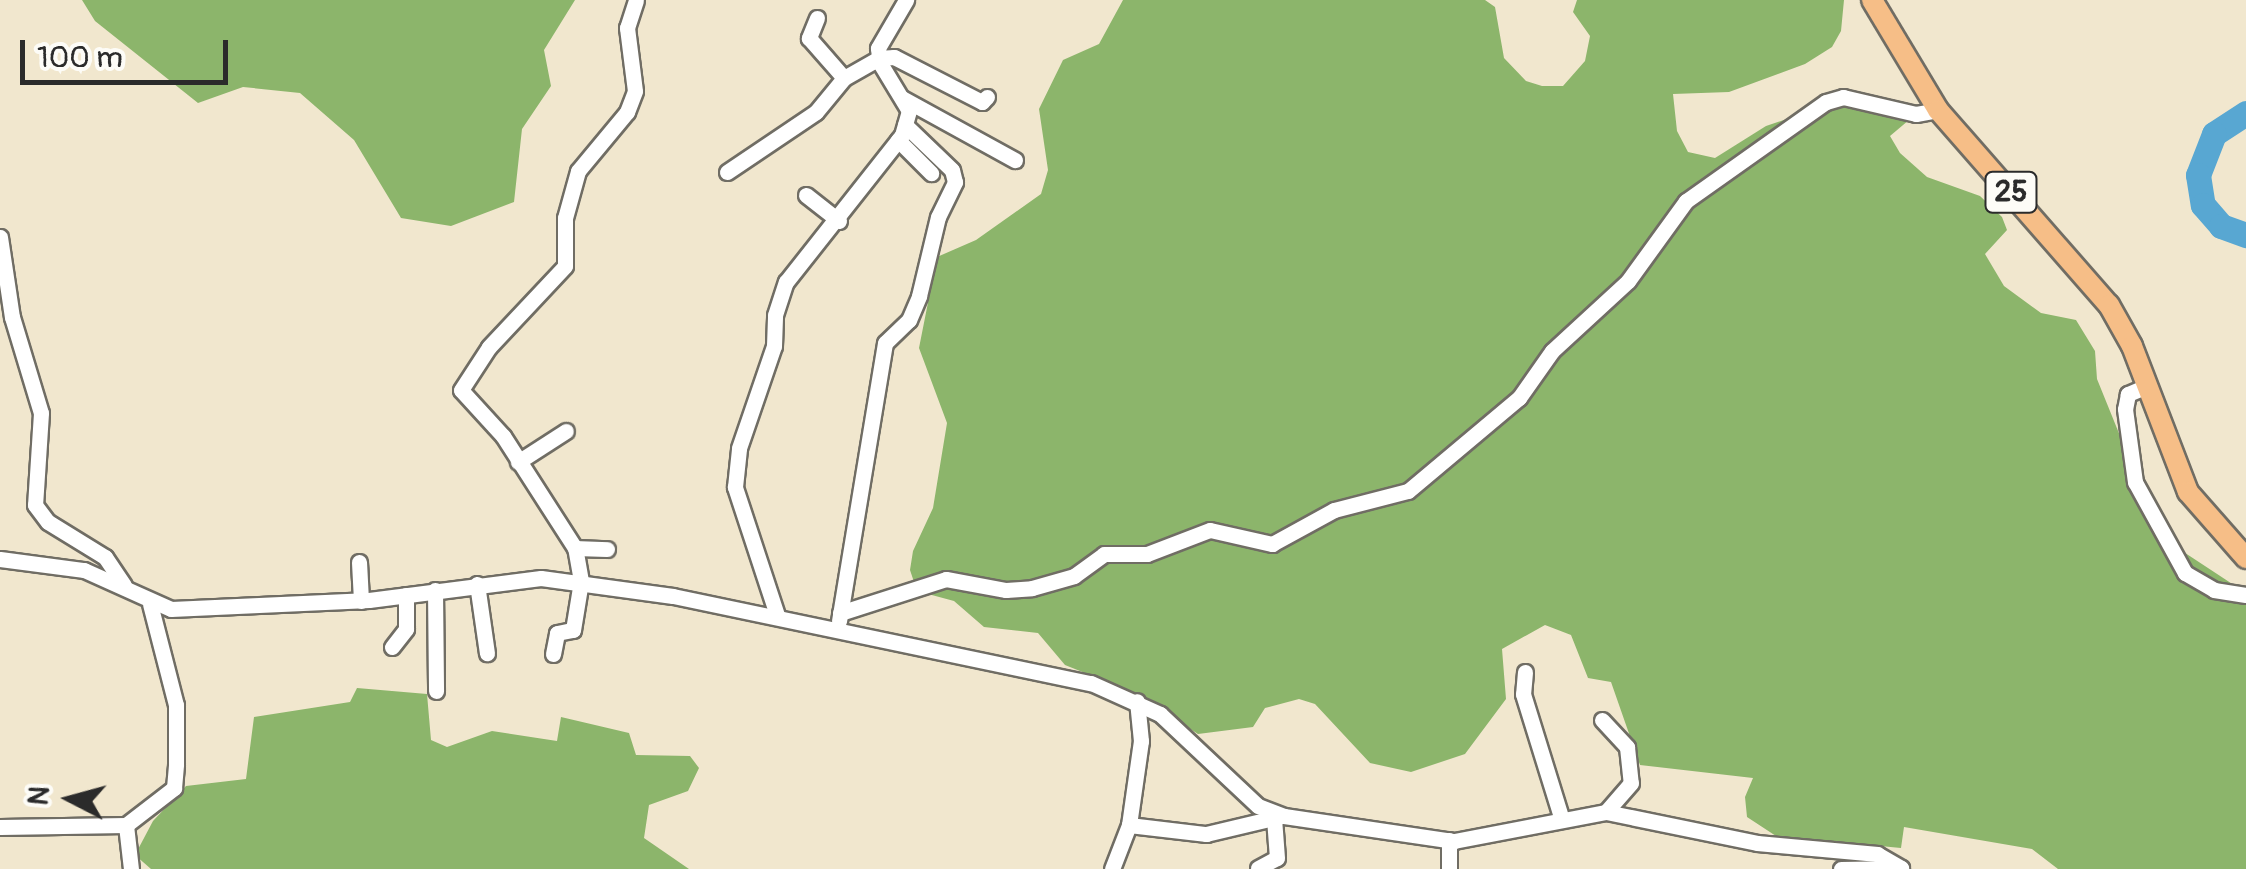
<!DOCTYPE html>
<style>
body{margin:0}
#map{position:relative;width:2246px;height:869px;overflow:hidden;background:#f1e7ce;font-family:Pangolin,sans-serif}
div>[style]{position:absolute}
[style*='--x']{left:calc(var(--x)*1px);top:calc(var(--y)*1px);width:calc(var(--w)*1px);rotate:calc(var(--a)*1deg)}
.forest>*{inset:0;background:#8cb56b}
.river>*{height:25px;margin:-12.5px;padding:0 12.5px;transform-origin:12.5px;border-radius:12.5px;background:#58a7d2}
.roads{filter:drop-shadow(2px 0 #706d64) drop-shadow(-2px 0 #706d64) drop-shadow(0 2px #706d64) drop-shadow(0 -2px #706d64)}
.minor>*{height:15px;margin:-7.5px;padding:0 7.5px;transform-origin:7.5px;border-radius:7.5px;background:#fff}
.major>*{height:20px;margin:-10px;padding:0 10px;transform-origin:10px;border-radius:10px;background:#f6be87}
span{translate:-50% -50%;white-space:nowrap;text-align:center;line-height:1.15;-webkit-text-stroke:9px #fdfcf7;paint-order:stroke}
.shield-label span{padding:2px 8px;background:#fdfcf7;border:2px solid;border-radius:8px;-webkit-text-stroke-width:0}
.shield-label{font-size:30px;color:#2b2b2b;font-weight:700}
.north{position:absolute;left:20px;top:749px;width:100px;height:100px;-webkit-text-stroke:8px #fdfcf7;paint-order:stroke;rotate:276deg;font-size:28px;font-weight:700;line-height:40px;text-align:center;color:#2b2b2b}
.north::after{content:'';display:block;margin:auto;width:35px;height:45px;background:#2b2b2b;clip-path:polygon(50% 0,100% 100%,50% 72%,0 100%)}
.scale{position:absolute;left:20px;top:40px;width:208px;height:45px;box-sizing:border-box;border:5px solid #2b2b2b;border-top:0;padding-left:12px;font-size:30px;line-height:35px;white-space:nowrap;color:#2b2b2b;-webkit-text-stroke:8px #fdfcf7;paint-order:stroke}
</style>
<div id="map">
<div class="forest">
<i style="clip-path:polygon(82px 0,575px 0,544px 50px,551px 86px,522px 129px,514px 202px,451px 226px,401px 218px,354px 140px,300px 93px,243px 87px,198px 103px,95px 21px)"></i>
<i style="clip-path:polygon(1123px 0,1485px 0,1495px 7px,1504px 58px,1526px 81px,1542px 86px,1563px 86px,1585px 61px,1590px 36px,1573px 12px,1577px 0,1844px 0,1841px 31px,1832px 47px,1805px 64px,1729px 92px,1673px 94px,1677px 131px,1688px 152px,1715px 158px,1766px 126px,1839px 101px,1909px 120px,1890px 136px,1900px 153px,1927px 177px,1980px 196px,2002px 217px,2007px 230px,1985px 254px,2004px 286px,2041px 313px,2076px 320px,2095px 351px,2097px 379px,2131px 463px,2173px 545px,2246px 593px,2246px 869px,2058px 869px,2032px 849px,1904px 827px,1901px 848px,1776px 836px,1747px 817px,1745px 797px,1753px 778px,1640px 765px,1611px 682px,1588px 678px,1571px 635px,1545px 625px,1502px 649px,1506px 699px,1465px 754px,1411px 772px,1370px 763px,1315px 704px,1299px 699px,1265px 708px,1253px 727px,1198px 734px,1135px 693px,1065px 665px,1038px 633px,984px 627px,954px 601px,917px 591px,910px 570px,913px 551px,933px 508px,947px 423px,919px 348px,937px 257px,976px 240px,1041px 194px,1048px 170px,1039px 109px,1063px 60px,1099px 44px)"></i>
<i style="clip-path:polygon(357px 688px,427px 694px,431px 740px,447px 747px,492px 731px,557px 741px,561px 717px,629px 733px,636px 755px,690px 756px,699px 768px,688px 791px,649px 805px,644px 838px,689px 869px,151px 869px,135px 855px,153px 821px,186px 786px,246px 779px,254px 717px,350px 702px)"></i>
</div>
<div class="river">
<i style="--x:2246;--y:113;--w:38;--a:147"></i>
<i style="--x:2214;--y:134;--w:44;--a:111.3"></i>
<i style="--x:2198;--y:175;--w:30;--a:81"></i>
<i style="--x:2203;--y:205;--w:28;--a:49"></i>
<i style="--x:2221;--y:226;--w:27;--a:20"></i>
</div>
<div class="roads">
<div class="minor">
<i style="--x:817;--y:18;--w:22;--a:112"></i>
<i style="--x:809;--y:38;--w:53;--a:48.8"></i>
<i style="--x:902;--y:98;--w:129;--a:28.8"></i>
<i style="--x:898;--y:140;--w:47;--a:45"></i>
<i style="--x:727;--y:172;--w:107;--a:-34"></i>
<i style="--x:816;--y:112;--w:44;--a:-50.5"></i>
<i style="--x:844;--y:78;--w:40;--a:-29.7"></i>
<i style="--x:879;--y:58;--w:15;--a:-4"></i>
<i style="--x:894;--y:57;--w:99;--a:27.1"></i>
<i style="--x:982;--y:102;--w:7;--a:-45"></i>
<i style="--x:806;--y:195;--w:42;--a:38.2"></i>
<i style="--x:0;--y:237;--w:81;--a:81.5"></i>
<i style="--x:12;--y:317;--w:100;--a:73.2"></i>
<i style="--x:41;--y:413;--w:92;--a:93.7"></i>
<i style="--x:35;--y:505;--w:21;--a:53"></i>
<i style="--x:48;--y:522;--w:67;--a:31.6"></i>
<i style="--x:105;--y:557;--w:34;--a:56"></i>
<i style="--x:2147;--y:386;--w:21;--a:157"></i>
<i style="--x:2128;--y:394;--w:15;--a:101"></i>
<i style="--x:2125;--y:409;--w:74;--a:82.2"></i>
<i style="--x:2135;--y:482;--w:104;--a:61.2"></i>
<i style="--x:2185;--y:573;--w:34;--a:30"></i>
<i style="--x:2214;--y:590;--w:32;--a:9"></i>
<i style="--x:518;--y:462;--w:57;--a:-32.9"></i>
<i style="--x:575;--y:548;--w:32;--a:2"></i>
<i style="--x:0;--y:559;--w:85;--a:7.5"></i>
<i style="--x:84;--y:570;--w:95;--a:24.1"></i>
<i style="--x:171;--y:609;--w:198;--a:-2.6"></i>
<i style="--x:369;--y:600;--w:173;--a:-7.3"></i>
<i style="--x:541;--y:578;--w:133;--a:7.8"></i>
<i style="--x:673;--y:596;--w:427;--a:11.8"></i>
<i style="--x:1091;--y:683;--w:76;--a:24.2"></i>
<i style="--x:1160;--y:714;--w:134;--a:43.2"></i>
<i style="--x:1258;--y:806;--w:28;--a:21"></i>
<i style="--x:1284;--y:816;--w:172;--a:8.4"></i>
<i style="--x:1454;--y:841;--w:155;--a:-10.8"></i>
<i style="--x:1606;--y:812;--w:154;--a:11.6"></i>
<i style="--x:1757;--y:843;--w:121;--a:5.2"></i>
<i style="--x:1877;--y:854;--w:28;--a:30"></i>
<i style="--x:359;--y:562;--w:39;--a:87"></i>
<i style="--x:477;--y:584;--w:70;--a:81.8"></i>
<i style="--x:435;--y:590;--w:101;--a:89.4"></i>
<i style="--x:840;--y:613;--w:111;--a:-17.8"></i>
<i style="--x:946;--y:579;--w:61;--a:10.4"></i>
<i style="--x:1006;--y:590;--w:26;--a:-4"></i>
<i style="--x:1032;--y:588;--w:44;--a:-15.9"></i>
<i style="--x:1074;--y:576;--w:37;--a:-36"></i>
<i style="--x:1104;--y:554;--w:43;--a:0"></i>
<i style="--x:1147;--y:554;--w:67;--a:-20.9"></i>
<i style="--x:1210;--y:530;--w:64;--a:12.7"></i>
<i style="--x:1272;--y:544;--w:71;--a:-28.7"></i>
<i style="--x:1334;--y:510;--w:76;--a:-14.4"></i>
<i style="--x:1408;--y:491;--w:145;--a:-40"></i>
<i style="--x:1519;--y:398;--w:57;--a:-54.9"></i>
<i style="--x:1552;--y:351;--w:103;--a:-42.6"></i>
<i style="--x:1628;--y:281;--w:99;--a:-54.1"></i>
<i style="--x:1686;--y:201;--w:171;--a:-35.3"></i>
<i style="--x:1826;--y:102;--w:18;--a:-16"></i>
<i style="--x:1843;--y:97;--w:75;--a:13.1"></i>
<i style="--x:1916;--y:114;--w:22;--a:-10"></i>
<i style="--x:777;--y:615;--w:135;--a:-108.2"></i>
<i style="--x:735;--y:487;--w:39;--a:-84"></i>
<i style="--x:739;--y:448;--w:108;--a:-71.1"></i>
<i style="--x:774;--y:346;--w:31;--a:-88"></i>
<i style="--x:775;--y:315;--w:35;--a:-72"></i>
<i style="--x:786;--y:282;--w:187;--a:-51.7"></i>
<i style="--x:902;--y:135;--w:25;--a:-74"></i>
<i style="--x:909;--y:111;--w:56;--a:-121.1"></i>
<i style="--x:880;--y:63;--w:15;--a:-98"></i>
<i style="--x:878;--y:48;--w:56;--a:-59.7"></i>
<i style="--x:839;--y:621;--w:282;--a:-80.6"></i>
<i style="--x:885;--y:343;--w:33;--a:-44"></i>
<i style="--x:909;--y:320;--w:26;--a:-67"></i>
<i style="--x:919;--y:296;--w:81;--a:-76.5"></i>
<i style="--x:938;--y:217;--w:39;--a:-64"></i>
<i style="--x:955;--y:182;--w:12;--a:-104"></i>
<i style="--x:952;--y:170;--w:65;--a:-136.2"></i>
<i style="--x:392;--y:647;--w:23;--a:-52"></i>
<i style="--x:406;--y:629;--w:34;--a:-90"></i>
<i style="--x:553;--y:654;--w:21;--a:-79"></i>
<i style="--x:557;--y:633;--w:16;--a:-11"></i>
<i style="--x:573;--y:630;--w:50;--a:-80.7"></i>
<i style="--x:581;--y:581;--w:34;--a:-100"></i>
<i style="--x:575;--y:548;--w:133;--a:-122.7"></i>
<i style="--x:503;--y:436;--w:62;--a:-132.4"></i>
<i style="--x:461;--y:390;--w:51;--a:-56.9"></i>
<i style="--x:489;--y:347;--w:111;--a:-46.8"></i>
<i style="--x:565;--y:266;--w:48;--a:-90"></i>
<i style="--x:565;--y:218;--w:49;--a:-74.5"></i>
<i style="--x:578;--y:171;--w:77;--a:-50.3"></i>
<i style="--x:627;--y:112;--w:22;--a:-69"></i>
<i style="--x:635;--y:91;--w:64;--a:-97.2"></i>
<i style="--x:627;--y:28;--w:29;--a:-72"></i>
<i style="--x:1525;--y:672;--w:22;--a:95"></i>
<i style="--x:1523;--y:694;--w:129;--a:72.8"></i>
<i style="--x:1602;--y:720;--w:37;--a:47"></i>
<i style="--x:1627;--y:747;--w:36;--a:84"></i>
<i style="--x:1631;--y:783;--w:38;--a:131"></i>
<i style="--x:1129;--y:825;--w:78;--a:6.7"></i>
<i style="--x:1206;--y:834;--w:78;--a:-13.3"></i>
<i style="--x:0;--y:827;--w:126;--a:-0.9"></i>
<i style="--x:1258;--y:868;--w:21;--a:-28"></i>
<i style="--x:1277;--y:858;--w:40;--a:-94.3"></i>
<i style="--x:131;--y:869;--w:44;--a:-96.5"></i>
<i style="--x:126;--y:825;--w:61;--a:-37.6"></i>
<i style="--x:174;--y:788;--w:24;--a:-85"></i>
<i style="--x:176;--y:764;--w:59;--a:-90"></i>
<i style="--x:176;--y:705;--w:104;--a:-104.4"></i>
<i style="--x:1112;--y:869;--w:47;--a:-68.9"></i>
<i style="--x:1129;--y:825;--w:85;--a:-81.9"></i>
<i style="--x:1141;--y:741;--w:40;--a:-95.7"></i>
<i style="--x:1449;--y:869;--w:29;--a:-90"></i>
<i style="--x:1841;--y:869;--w:60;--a:-1"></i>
</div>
<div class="major">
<i style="--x:1872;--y:0;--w:128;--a:59"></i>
<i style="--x:1938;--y:110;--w:259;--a:48.8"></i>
<i style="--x:2109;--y:305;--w:47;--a:60.7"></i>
<i style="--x:2132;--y:346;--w:156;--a:69"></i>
<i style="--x:2188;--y:492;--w:88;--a:48.7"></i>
</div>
</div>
<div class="shield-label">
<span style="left:2011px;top:192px">25</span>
</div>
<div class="north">N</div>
<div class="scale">100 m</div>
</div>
